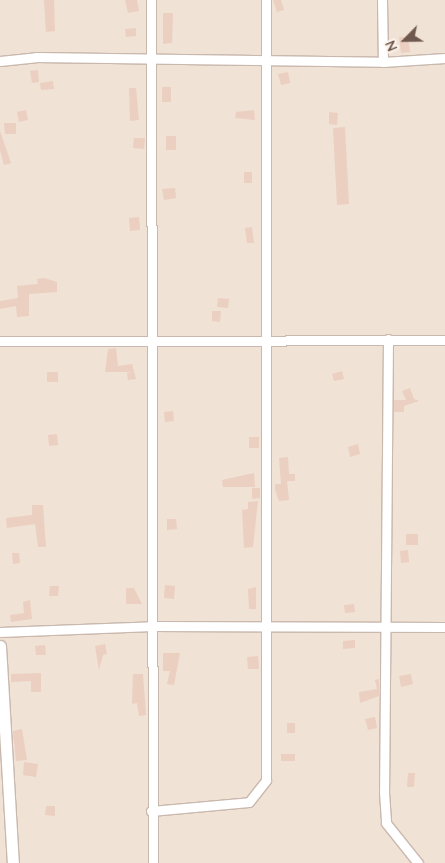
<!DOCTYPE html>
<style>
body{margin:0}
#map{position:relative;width:445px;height:863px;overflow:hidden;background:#f9f0e6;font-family:Quicksand,sans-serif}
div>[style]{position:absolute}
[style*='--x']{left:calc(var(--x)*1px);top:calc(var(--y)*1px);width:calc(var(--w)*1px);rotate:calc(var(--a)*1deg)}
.residential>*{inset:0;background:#f0e2d5}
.building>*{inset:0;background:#ebcfc1}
.roads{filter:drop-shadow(1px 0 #c9b8ae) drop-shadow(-1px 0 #c9b8ae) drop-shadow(0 1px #c9b8ae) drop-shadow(0 -1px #c9b8ae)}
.minor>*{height:9px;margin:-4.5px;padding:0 4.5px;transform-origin:4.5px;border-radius:4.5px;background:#fff}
.tertiary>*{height:11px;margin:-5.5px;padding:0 5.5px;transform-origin:5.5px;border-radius:5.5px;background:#fff}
span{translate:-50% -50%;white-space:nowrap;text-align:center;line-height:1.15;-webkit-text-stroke:4px #fcf5ec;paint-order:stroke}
.north{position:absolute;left:380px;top:15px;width:50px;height:50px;-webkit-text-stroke:4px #fcf5ec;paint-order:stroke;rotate:247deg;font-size:14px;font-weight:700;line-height:20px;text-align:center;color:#6f584e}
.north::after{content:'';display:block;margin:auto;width:18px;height:22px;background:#6f584e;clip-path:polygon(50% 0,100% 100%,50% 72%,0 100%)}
</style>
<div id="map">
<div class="residential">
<i style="clip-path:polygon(0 0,445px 0,445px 863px,0 863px)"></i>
</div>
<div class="building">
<i style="clip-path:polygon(44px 0,54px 0,55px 31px,46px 32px)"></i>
<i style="clip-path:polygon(125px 0,137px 0,139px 11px,128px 13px)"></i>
<i style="clip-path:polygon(273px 0,281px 0,284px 10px,277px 12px)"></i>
<i style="clip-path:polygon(163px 13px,173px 13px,172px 43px,163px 44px)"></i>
<i style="clip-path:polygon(136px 28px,136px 36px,126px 37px,125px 29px)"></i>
<i style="clip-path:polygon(399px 37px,408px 37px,410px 52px,401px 53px)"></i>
<i style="clip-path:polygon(38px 70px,39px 82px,32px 83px,30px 71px)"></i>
<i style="clip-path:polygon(288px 72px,290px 83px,281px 85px,278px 74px)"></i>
<i style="clip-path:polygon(53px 81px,54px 89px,41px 90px,40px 83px)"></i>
<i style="clip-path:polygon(162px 87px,171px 87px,171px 102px,162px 102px)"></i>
<i style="clip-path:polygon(129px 88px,136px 88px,139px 120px,130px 121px)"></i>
<i style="clip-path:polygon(26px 110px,28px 120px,19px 122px,17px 112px)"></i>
<i style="clip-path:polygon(254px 110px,255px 120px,235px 118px,236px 112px)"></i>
<i style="clip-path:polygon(329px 112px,338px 113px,337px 125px,329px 124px)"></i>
<i style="clip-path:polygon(4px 123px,16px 123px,16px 134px,5px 134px)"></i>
<i style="clip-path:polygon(345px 127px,349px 204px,337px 205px,333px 128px)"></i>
<i style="clip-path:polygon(0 131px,11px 163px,4px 165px,0 150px)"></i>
<i style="clip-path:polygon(166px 136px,176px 136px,176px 150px,166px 150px)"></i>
<i style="clip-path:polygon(134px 138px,145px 138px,144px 149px,133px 148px)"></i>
<i style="clip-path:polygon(244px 172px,252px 172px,252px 183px,244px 183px)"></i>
<i style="clip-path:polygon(175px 188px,176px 198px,164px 200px,162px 189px)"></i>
<i style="clip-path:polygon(139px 217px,140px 230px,130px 231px,129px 218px)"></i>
<i style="clip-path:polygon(252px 227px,254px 243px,247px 243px,245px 228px)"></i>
<i style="clip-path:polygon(44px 278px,57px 282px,57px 292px,29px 294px,29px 316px,17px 317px,16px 306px,0 309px,0 301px,18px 298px,17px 286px,38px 284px,37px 279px)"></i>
<i style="clip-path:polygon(218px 298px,229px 299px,228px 308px,217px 307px)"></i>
<i style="clip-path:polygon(212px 311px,221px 311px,220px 322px,212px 321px)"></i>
<i style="clip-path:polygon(116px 348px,118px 366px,132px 364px,136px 379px,128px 380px,127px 373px,132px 372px,105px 372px,108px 349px)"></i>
<i style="clip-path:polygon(342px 371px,344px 379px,334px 381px,332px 374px)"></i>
<i style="clip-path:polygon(47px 372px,58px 372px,58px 382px,47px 382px)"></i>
<i style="clip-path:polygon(410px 388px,414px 399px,419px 401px,404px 406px,404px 412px,394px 412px,394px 400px,406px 400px,402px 391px)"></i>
<i style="clip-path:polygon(173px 411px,174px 421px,165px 422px,164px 412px)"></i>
<i style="clip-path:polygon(57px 434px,58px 445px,49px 446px,48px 435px)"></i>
<i style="clip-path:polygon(249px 437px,259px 437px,259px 448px,249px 448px)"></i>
<i style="clip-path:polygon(358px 444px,360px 454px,350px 457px,348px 447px)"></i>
<i style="clip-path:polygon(288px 457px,289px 474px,295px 474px,295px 481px,287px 481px,289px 500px,279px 501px,275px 490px,275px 484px,281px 484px,279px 458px)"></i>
<i style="clip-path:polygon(254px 473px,255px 487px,223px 487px,222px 480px)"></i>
<i style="clip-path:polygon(252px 488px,260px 488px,260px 498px,252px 499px)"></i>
<i style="clip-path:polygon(258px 501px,253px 547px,244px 548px,242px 510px,248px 509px,248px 502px)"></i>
<i style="clip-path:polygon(32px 505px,43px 505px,46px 547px,38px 547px,35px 524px,7px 528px,6px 518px,32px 515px)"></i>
<i style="clip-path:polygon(167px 519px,176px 519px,177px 529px,167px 530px)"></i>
<i style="clip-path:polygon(406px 534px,418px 534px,418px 545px,406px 545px)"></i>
<i style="clip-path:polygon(408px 550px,409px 562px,401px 563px,400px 551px)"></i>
<i style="clip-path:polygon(12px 553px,19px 553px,20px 563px,13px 564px)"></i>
<i style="clip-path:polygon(165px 585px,175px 586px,174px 599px,164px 598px)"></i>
<i style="clip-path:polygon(50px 586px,59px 586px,58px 596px,49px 596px)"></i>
<i style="clip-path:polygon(256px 587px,256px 609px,249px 609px,248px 589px)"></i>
<i style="clip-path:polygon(126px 588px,134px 588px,142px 604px,126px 604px)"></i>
<i style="clip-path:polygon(30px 600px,32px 619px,11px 622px,10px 615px,24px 613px,23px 602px)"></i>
<i style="clip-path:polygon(354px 604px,355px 612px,345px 613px,344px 605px)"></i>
<i style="clip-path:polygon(355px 640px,355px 648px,343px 649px,343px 641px)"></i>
<i style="clip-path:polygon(105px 644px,107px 654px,103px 655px,99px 670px,95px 646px)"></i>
<i style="clip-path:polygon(45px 645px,46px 655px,36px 655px,35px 646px)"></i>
<i style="clip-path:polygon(163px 653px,180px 653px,174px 685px,167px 684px,170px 671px,163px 671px)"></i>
<i style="clip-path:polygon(258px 656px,259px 669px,248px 669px,247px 657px)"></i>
<i style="clip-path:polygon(41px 673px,41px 692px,31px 692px,31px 681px,11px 682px,11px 674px)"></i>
<i style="clip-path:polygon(133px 674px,143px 674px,146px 715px,139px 716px,137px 703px,132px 704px)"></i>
<i style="clip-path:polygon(411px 674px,413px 684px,401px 687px,399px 676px)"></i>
<i style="clip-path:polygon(379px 679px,379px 696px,360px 703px,359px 692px,377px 689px,375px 680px)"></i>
<i style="clip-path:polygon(375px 717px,377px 728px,368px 730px,365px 719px)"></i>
<i style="clip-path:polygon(287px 723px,295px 723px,295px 733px,287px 733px)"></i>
<i style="clip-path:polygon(22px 729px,27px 760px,16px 761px,13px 731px)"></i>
<i style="clip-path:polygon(281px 754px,295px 754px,295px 761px,281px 761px)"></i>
<i style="clip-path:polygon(24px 762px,38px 764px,36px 777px,23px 775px)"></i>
<i style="clip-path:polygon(408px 773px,415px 773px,414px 787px,407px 787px)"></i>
<i style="clip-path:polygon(46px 806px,55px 806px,55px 816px,45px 815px)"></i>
</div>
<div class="roads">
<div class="minor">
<i style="--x:151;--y:0;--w:863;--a:89.87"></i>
<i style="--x:382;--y:0;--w:62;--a:89.1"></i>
<i style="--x:0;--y:61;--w:36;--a:-6"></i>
<i style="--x:36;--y:57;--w:347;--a:0.8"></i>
<i style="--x:383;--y:62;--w:62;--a:-3.7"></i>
<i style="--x:388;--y:339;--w:453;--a:90.5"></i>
<i style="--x:384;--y:792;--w:31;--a:86"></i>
<i style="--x:386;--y:823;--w:51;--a:51.3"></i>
<i style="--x:0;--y:341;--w:445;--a:-0.1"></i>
<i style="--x:0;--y:632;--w:153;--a:-2.2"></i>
<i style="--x:153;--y:626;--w:292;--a:0.2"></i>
<i style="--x:151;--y:811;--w:98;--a:-5.2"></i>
<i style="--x:249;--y:802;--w:28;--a:-52"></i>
<i style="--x:266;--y:780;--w:780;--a:-90"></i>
</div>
<div class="tertiary">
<i style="--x:0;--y:646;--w:217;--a:86.6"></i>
</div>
</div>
<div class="north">N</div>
</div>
